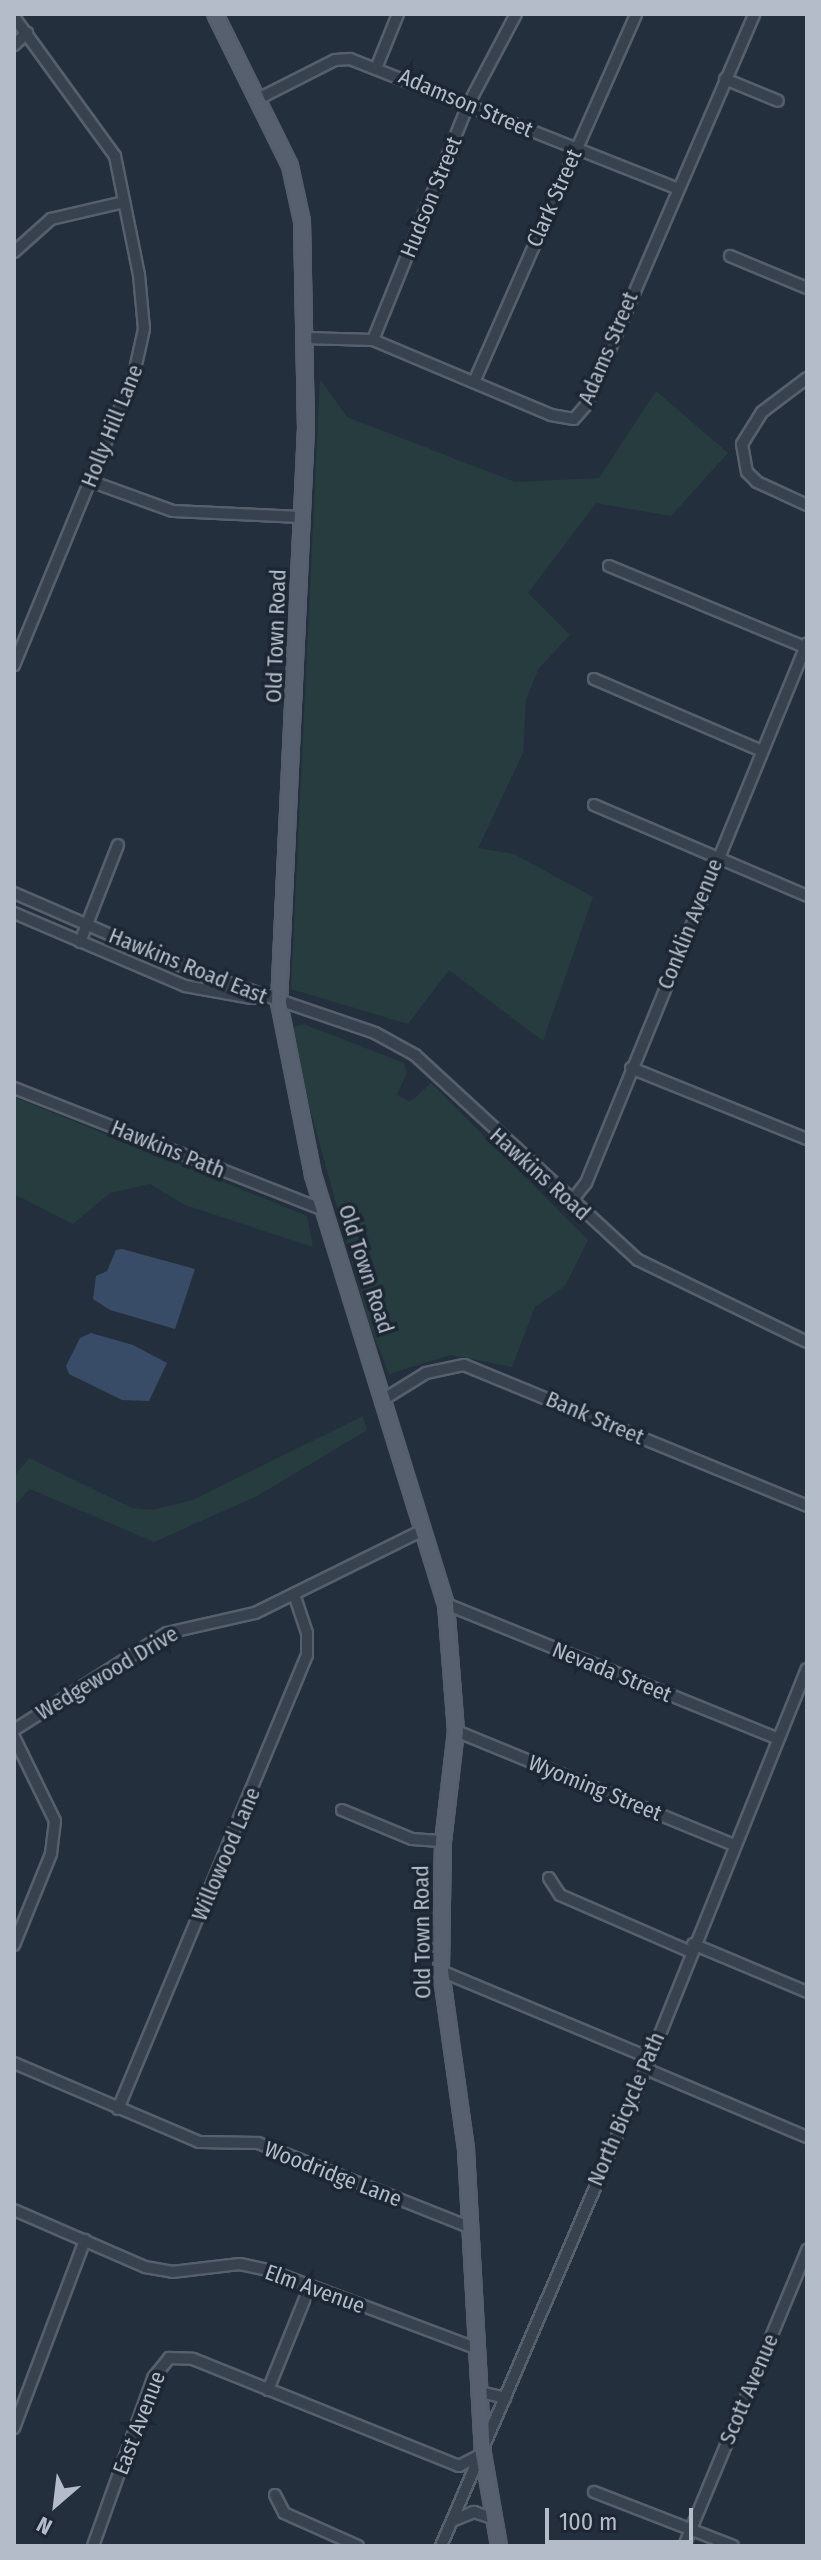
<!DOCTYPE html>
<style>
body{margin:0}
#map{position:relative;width:821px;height:2560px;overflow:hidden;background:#242f3e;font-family:"Fira Sans Condensed",sans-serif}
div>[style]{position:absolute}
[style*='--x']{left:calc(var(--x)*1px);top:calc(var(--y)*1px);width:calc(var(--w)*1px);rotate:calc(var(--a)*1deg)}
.green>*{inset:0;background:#263c3f}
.water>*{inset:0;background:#394c67}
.roads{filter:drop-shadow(2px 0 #565f6c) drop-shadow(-2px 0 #565f6c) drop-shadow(0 2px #565f6c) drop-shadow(0 -2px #565f6c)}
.minor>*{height:10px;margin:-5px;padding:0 5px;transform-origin:5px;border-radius:5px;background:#38414e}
.major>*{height:14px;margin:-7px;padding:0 7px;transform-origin:7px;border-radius:7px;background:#56606e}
span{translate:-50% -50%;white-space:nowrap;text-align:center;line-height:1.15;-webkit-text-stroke:7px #1d2633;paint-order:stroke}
.street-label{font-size:22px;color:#b4bcc9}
.frame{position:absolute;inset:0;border:16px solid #b4bcc9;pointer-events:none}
.north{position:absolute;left:16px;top:2464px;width:80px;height:80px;-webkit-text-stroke:6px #1d2633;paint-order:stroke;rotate:208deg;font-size:22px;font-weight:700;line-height:32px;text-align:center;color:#b4bcc9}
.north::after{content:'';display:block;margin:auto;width:28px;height:36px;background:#b4bcc9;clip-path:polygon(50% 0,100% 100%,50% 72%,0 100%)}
.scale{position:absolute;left:545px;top:2508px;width:148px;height:36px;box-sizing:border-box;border:4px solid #b4bcc9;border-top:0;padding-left:10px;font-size:24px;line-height:28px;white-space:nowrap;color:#b4bcc9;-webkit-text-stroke:6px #1d2633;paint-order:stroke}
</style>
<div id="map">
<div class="green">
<i style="clip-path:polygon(320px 379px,347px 417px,515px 482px,599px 478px,656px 391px,728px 453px,671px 516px,596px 503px,528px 593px,570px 635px,539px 668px,526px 699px,523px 753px,478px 848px,514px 854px,593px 897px,543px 1041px,449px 970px,408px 1024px,291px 989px)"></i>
<i style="clip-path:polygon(304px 1024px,404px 1063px,407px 1073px,397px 1094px,410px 1102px,431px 1083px,588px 1240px,565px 1286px,535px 1307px,512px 1367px,450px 1355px,389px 1374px,369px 1323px,290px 1036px,290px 1028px)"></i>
<i style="clip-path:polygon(14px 1097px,307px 1216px,313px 1247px,185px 1205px,150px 1184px,110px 1193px,73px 1224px,14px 1194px)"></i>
<i style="clip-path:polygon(363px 1416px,367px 1430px,257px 1496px,154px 1542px,30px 1489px,14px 1506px,14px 1476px,29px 1458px,132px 1508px,153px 1510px,193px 1500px)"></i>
</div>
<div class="water">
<i style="clip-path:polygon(122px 1249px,195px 1269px,175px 1329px,110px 1310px,93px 1299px,96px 1276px,107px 1271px,116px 1250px)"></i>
<i style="clip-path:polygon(91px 1333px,133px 1345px,167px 1363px,149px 1401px,122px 1400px,69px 1374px,66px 1366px,80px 1338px)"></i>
</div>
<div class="roads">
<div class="minor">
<i style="--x:14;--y:17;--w:172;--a:54"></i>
<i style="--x:115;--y:156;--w:121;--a:78.6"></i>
<i style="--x:139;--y:275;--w:54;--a:84.7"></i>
<i style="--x:144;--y:329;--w:46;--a:102.5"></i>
<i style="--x:134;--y:374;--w:315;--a:112.4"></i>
<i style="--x:14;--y:45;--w:18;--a:-43"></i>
<i style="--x:377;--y:66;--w:56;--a:-68"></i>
<i style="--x:725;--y:79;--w:57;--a:22.5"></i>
<i style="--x:258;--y:99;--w:86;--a:-26.9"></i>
<i style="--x:335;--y:60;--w:15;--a:-4"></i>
<i style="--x:350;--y:59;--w:350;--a:21.6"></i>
<i style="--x:14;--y:252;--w:50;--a:-41.7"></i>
<i style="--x:51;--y:219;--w:75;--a:-13.1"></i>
<i style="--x:730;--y:256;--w:83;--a:22.6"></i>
<i style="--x:305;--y:338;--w:68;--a:1.7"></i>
<i style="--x:373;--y:340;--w:193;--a:22.8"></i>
<i style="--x:551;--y:415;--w:23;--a:10"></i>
<i style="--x:574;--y:419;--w:18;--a:-49"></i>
<i style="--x:586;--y:405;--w:426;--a:-66.7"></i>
<i style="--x:373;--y:340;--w:253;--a:-68"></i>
<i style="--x:468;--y:105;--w:103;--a:-62.2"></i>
<i style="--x:807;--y:378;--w:56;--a:142.9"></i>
<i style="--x:762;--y:412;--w:38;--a:122"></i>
<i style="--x:742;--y:444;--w:28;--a:80"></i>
<i style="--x:747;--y:472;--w:14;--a:45"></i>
<i style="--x:757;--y:482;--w:55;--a:24.7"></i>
<i style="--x:474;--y:382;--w:402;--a:-66.2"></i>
<i style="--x:90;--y:481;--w:88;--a:19.9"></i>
<i style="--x:173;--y:511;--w:128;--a:2.7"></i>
<i style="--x:609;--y:566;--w:214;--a:22.5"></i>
<i style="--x:594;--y:679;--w:183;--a:23.2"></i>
<i style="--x:594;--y:805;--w:232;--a:23.1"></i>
<i style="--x:14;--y:893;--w:193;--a:23.5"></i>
<i style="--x:191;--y:970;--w:194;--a:18.9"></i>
<i style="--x:375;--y:1033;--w:46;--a:28.8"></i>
<i style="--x:415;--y:1055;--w:303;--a:42.6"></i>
<i style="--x:638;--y:1260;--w:188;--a:25.9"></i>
<i style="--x:14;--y:913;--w:186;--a:23.1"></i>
<i style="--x:185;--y:986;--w:68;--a:10.2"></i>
<i style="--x:80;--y:942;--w:104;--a:-68.6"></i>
<i style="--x:631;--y:1068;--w:190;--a:22"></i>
<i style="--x:14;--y:1088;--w:333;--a:21.5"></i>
<i style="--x:571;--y:1202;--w:24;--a:-52"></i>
<i style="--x:586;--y:1183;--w:583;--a:-67.74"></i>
<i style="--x:384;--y:1399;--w:49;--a:-31.8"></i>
<i style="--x:426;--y:1373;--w:39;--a:-12"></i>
<i style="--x:464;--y:1365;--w:371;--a:22.3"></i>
<i style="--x:446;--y:1604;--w:358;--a:22.1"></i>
<i style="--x:14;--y:1730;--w:181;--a:-32.4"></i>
<i style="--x:167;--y:1633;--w:90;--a:-12.8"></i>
<i style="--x:255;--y:1613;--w:187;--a:-26.3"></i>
<i style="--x:456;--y:1731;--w:300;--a:22.3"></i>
<i style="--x:14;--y:1737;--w:93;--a:64"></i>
<i style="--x:55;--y:1821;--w:33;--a:97"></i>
<i style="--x:51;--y:1854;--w:98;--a:112.1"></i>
<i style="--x:342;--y:1810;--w:76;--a:22.5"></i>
<i style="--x:412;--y:1839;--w:31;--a:4"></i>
<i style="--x:549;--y:1878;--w:20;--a:57"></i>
<i style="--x:560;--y:1895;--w:141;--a:23.5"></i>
<i style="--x:693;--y:1944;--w:124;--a:22.8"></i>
<i style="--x:441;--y:1971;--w:226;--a:22.6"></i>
<i style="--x:14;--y:2063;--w:201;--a:23.1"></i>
<i style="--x:199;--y:2142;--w:59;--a:1"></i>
<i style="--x:258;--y:2143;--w:230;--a:21.7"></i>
<i style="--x:646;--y:2069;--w:175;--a:22.9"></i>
<i style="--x:118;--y:2109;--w:492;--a:-67.4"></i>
<i style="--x:307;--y:1655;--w:22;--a:-90"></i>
<i style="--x:307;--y:1633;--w:41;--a:-108.4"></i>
<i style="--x:14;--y:2210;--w:143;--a:23.5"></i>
<i style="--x:145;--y:2267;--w:27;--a:10"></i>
<i style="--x:172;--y:2272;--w:68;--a:-6.7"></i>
<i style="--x:240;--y:2264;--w:29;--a:12"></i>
<i style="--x:268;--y:2270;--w:224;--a:20.6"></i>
<i style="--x:268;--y:2390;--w:112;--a:-68"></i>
<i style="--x:480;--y:2392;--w:26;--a:13"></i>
<i style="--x:14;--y:2428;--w:201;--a:-69.3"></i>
<i style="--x:594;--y:2492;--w:149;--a:21.2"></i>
<i style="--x:275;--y:2495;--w:20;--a:63"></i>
<i style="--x:284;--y:2513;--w:81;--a:24"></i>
<i style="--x:454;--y:2520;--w:22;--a:-22"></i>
<i style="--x:474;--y:2512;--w:20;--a:18"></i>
<i style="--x:93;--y:2546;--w:178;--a:-70.3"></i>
<i style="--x:153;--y:2378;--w:26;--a:-51"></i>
<i style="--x:169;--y:2358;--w:24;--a:2"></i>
<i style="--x:193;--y:2359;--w:287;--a:21.9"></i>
<i style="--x:459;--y:2466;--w:27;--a:-27"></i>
<i style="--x:441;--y:2546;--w:519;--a:-66.74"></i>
<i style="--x:646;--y:2069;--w:431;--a:-68.1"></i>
<i style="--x:684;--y:2546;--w:321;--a:-67.4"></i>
</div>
<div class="major">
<i style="--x:215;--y:14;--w:169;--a:63.7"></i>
<i style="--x:290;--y:166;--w:56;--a:77.7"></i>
<i style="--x:302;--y:221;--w:207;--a:88.9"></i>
<i style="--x:306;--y:428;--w:576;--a:92.69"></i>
<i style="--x:279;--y:1003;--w:175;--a:78.8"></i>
<i style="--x:313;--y:1175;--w:449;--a:72.8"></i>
<i style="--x:446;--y:1604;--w:127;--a:85.5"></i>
<i style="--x:456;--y:1731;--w:111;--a:96.7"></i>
<i style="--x:443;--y:1841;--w:130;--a:90.9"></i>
<i style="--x:441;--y:1971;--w:181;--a:82"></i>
<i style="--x:466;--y:2150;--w:304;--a:86.8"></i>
<i style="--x:483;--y:2454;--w:93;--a:80.1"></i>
</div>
</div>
<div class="street-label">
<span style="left:466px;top:103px;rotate:23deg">Adamson Street</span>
<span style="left:431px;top:197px;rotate:-68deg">Hudson Street</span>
<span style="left:554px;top:198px;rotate:-66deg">Clark Street</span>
<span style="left:608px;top:348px;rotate:-67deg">Adams Street</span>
<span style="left:112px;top:426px;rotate:-68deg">Holly Hill Lane</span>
<span style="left:276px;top:636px;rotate:-88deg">Old Town Road</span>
<span style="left:690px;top:924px;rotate:-68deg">Conklin Avenue</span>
<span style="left:188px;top:966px;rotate:22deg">Hawkins Road East</span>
<span style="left:168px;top:1149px;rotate:22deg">Hawkins Path</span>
<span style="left:540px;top:1174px;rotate:42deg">Hawkins Road</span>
<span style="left:366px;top:1269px;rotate:72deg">Old Town Road</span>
<span style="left:595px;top:1418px;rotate:23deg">Bank Street</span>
<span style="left:612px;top:1672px;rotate:22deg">Nevada Street</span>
<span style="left:107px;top:1673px;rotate:-31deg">Wedgewood Drive</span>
<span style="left:595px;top:1788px;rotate:22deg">Wyoming Street</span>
<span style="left:226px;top:1854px;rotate:-67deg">Willowood Lane</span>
<span style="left:422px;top:1932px;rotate:-91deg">Old Town Road</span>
<span style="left:626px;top:2109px;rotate:-67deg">North Bicycle Path</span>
<span style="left:333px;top:2174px;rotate:21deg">Woodridge Lane</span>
<span style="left:315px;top:2289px;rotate:20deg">Elm Avenue</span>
<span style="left:749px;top:2389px;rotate:-67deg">Scott Avenue</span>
<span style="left:139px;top:2423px;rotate:-69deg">East Avenue</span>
</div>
<div class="frame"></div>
<div class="north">N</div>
<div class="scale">100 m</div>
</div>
